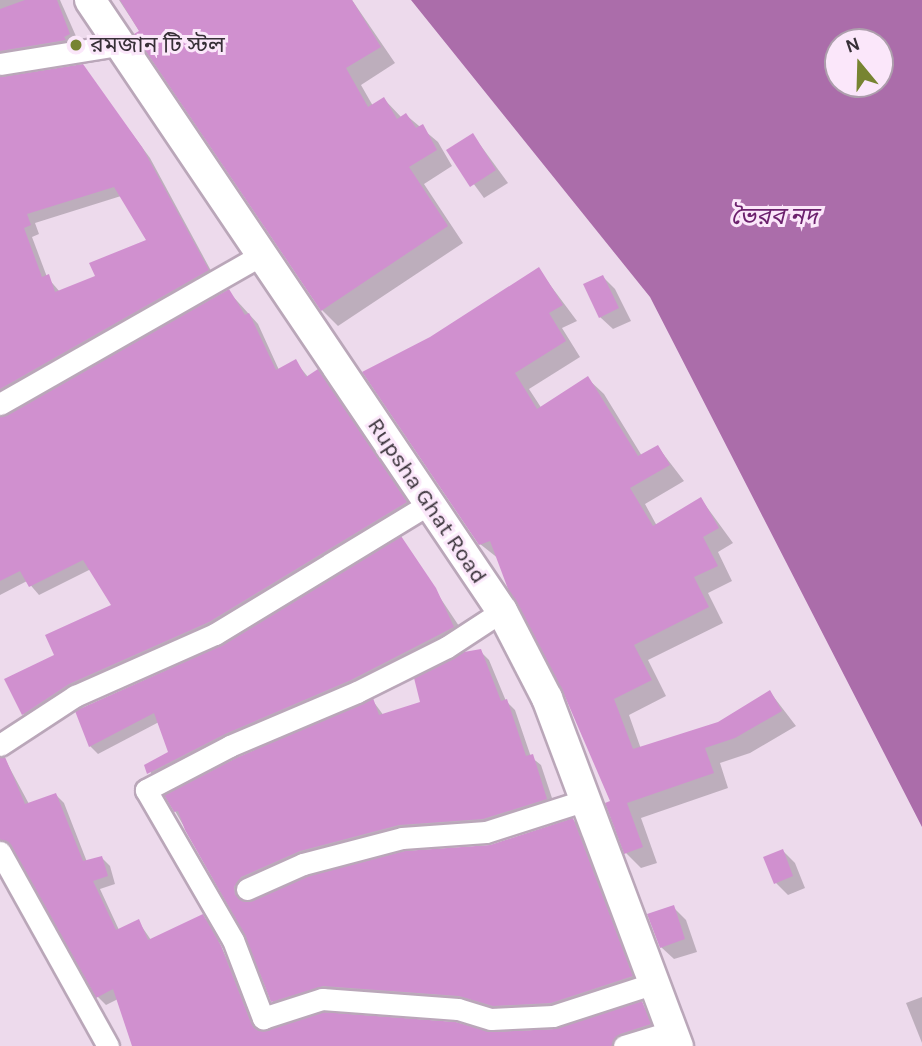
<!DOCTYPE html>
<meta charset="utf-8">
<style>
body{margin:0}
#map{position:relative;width:922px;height:1046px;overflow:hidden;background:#eddaec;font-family:Karla,"Noto Sans Bengali",sans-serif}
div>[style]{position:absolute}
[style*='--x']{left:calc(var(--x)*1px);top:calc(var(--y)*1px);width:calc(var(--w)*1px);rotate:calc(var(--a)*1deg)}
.water>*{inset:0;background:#ab6daa}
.shadow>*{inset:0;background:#0003}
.building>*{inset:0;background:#d090cf}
.roads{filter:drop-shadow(2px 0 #baa7b9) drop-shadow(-2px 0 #baa7b9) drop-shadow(0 2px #baa7b9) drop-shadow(0 -2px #baa7b9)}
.street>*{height:21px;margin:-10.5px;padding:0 10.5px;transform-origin:10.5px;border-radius:10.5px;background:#fff}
.secondary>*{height:30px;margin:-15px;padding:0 15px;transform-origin:15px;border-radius:15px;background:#fff}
.dots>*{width:19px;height:19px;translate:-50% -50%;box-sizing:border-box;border:4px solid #fbe7fa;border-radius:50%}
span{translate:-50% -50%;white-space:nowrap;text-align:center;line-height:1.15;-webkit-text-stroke:6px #fbe7fa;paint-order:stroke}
.poi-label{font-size:23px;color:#373037}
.left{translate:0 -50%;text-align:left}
.street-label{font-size:23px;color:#373037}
.water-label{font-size:24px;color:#6c216d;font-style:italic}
.north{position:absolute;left:824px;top:28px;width:70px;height:70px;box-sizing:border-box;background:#fbe7fa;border:2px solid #ad9eac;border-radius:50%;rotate:341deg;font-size:19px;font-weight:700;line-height:28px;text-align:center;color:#373037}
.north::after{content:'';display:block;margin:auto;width:24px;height:32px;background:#778431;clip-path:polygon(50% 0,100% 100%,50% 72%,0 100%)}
</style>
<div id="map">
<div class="water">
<i style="clip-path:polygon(evenodd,411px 0,922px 0,922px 827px,650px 297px,411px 0,838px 42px,880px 42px,880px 84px,838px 84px,838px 42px)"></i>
</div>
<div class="shadow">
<i style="clip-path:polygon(0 0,60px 0,79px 43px,0 64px)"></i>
<i style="clip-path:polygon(119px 0,352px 0,395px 63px,361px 85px,373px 106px,384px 99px,402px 118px,406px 115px,438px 142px,452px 166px,424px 184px,463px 243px,338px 326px,322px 310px)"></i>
<i style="clip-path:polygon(evenodd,82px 66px,150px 158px,216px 280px,0 406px,0 78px,82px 66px,121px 196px,149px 241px,97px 277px,60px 292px,47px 277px,32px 237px,39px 234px,35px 223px,121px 196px)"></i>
<i style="clip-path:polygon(473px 135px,508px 183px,484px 198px,449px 150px)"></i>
<i style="clip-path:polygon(539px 270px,577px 321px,562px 328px,580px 357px,529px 389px,542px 409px,588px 379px,604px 394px,642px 456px,658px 447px,684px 481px,645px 504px,657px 526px,701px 499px,733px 543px,718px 552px,732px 581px,708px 593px,723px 623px,648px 660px,666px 696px,629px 715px,641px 749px,719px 724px,770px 692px,796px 726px,750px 753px,720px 763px,728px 788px,641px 818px,657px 863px,641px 868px,626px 853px,613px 802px,565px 691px,499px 559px,480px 544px,430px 339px)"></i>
<i style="clip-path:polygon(603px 277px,615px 289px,631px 321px,613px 329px,600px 317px)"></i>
<i style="clip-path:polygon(228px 291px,258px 324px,279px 370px,295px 361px,308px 377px,318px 371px,327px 381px,415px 512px,32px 723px,23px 714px,56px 656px,113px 606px,91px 569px,39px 595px,27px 581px,0 595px,0 416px,7px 417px)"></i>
<i style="clip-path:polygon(401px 539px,461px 629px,157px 781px,146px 766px,170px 753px,159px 722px,98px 754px,90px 746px,223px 647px)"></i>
<i style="clip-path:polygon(480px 651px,489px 660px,506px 701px,515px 710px,531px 757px,541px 765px,555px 807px,493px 827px,408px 833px,242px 896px,252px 903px,490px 846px,573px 820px,582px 828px,640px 985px,560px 1011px,502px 1014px,469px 1004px,281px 1009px,272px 1001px,246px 933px,175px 811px,373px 701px,384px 716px,422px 703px)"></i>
<i style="clip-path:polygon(7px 763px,29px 804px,56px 795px,64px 803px,87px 862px,102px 858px,110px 866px,115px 884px,100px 889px,119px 930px,138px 921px,151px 940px,202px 916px,211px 924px,261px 1033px,554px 1031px,642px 1003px,658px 1032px,622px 1046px,136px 1046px,118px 999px,106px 1005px,98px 997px,15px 849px,0 844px,0 765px)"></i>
<i style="clip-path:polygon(783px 851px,795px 863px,805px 888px,788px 895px,776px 883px)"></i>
<i style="clip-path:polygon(673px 907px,686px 920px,697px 952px,674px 959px,661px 947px)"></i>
<i style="clip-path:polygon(922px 997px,922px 1043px,906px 1003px)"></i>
</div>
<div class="building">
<i style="clip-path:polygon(25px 0,57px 0,70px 34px,64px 37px,66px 40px,0 51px,0 9px)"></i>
<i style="clip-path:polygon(120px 0,352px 0,381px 47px,346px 68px,368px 107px,384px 97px,397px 119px,406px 113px,416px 128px,423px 124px,437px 150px,409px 167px,448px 226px,321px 311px,134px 34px,139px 31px)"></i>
<i style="clip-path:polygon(evenodd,83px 64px,142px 147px,209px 270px,0 389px,0 77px,83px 64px,114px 187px,146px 240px,89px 263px,95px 276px,55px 292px,49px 274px,42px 277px,24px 228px,31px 225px,27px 214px,114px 187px)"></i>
<i style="clip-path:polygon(473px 133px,496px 170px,470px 187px,446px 150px)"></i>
<i style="clip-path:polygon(539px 267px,563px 305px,549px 313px,566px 341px,515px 373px,537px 409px,588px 376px,638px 456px,658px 445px,670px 465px,630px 488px,653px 526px,701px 497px,719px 528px,703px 537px,718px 566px,694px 577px,709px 607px,634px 645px,652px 680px,614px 699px,633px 749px,718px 722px,770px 690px,782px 711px,735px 738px,705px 748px,714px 773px,627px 803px,643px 847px,624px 854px,605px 803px,610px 801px,563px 692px,508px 589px,490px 541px,479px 545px,362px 372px,430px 337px)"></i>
<i style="clip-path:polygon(603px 275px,619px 308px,599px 318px,583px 284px)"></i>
<i style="clip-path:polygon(229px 289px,245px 315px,249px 313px,276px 370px,296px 359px,306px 377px,318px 369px,407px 502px,209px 622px,69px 684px,22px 715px,4px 679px,54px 655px,45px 635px,111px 605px,83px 560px,29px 587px,20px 571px,0 581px,0 417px)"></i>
<i style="clip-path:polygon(401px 536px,436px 588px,454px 627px,351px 680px,225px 734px,147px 774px,144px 765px,168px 752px,154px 713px,89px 747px,75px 711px,222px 645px)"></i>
<i style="clip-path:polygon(481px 649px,501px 701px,507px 699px,526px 756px,533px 754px,547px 799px,483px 819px,399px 825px,300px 851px,241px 877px,234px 887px,235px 895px,252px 901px,307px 876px,404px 851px,490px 845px,573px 818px,633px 976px,551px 1003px,493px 1006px,459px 996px,323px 986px,271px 1002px,244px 934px,185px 830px,178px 811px,174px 812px,164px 795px,236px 758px,373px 698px,379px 715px,420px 702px,414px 678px,464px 652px)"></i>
<i style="clip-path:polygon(5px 757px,25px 804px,56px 793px,83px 861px,102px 856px,108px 876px,93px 881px,116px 930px,139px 919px,148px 940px,203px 914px,221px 946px,251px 1023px,260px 1031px,324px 1012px,456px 1022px,491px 1032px,554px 1029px,642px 1001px,651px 1024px,620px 1034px,611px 1046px,132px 1046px,113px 989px,96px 998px,11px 846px,0 839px,0 758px)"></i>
<i style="clip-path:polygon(783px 849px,793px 876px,774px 884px,763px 857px)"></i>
<i style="clip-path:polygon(674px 905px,685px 939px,660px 948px,647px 914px)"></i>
</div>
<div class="roads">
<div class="street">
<i style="--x:0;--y:64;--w:119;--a:-9.2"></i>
<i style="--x:0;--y:404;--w:303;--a:-29.7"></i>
<i style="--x:502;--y:611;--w:66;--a:146.8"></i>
<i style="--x:447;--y:647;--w:101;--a:153.4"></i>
<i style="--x:357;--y:692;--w:138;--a:157"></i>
<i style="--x:230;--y:746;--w:95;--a:152.4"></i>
<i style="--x:146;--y:790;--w:173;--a:59.9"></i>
<i style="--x:233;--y:940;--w:84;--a:69"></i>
<i style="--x:263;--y:1018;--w:62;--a:-17.9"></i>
<i style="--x:322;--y:999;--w:136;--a:4.2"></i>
<i style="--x:458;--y:1009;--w:34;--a:17"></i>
<i style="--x:491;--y:1019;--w:62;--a:-2.8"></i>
<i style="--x:553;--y:1016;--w:107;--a:-17.9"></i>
<i style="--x:0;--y:745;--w:90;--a:-33.2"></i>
<i style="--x:75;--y:696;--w:153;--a:-23.9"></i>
<i style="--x:215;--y:634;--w:250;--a:-31.3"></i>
<i style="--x:0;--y:852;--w:222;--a:60.9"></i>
<i style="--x:247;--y:889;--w:61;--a:-24.1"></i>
<i style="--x:303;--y:864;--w:102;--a:-14.7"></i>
<i style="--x:402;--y:838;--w:84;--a:-4.1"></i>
<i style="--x:486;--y:832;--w:105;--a:-17.7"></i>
<i style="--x:624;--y:1046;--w:51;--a:-17"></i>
</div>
<div class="secondary">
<i style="--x:90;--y:0;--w:737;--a:56.01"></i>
<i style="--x:502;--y:611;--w:98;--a:62.7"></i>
<i style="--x:547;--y:698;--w:372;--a:69.4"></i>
</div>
</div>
<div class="dots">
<i style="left:76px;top:45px;background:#778431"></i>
</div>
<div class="poi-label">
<span class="left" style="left:90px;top:45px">রমজান টি স্টল</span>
</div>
<div class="street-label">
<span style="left:427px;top:501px;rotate:56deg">Rupsha Ghat Road</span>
</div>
<div class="water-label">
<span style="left:774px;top:217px">ভৈরব নদ</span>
</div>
<div class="north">N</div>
</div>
